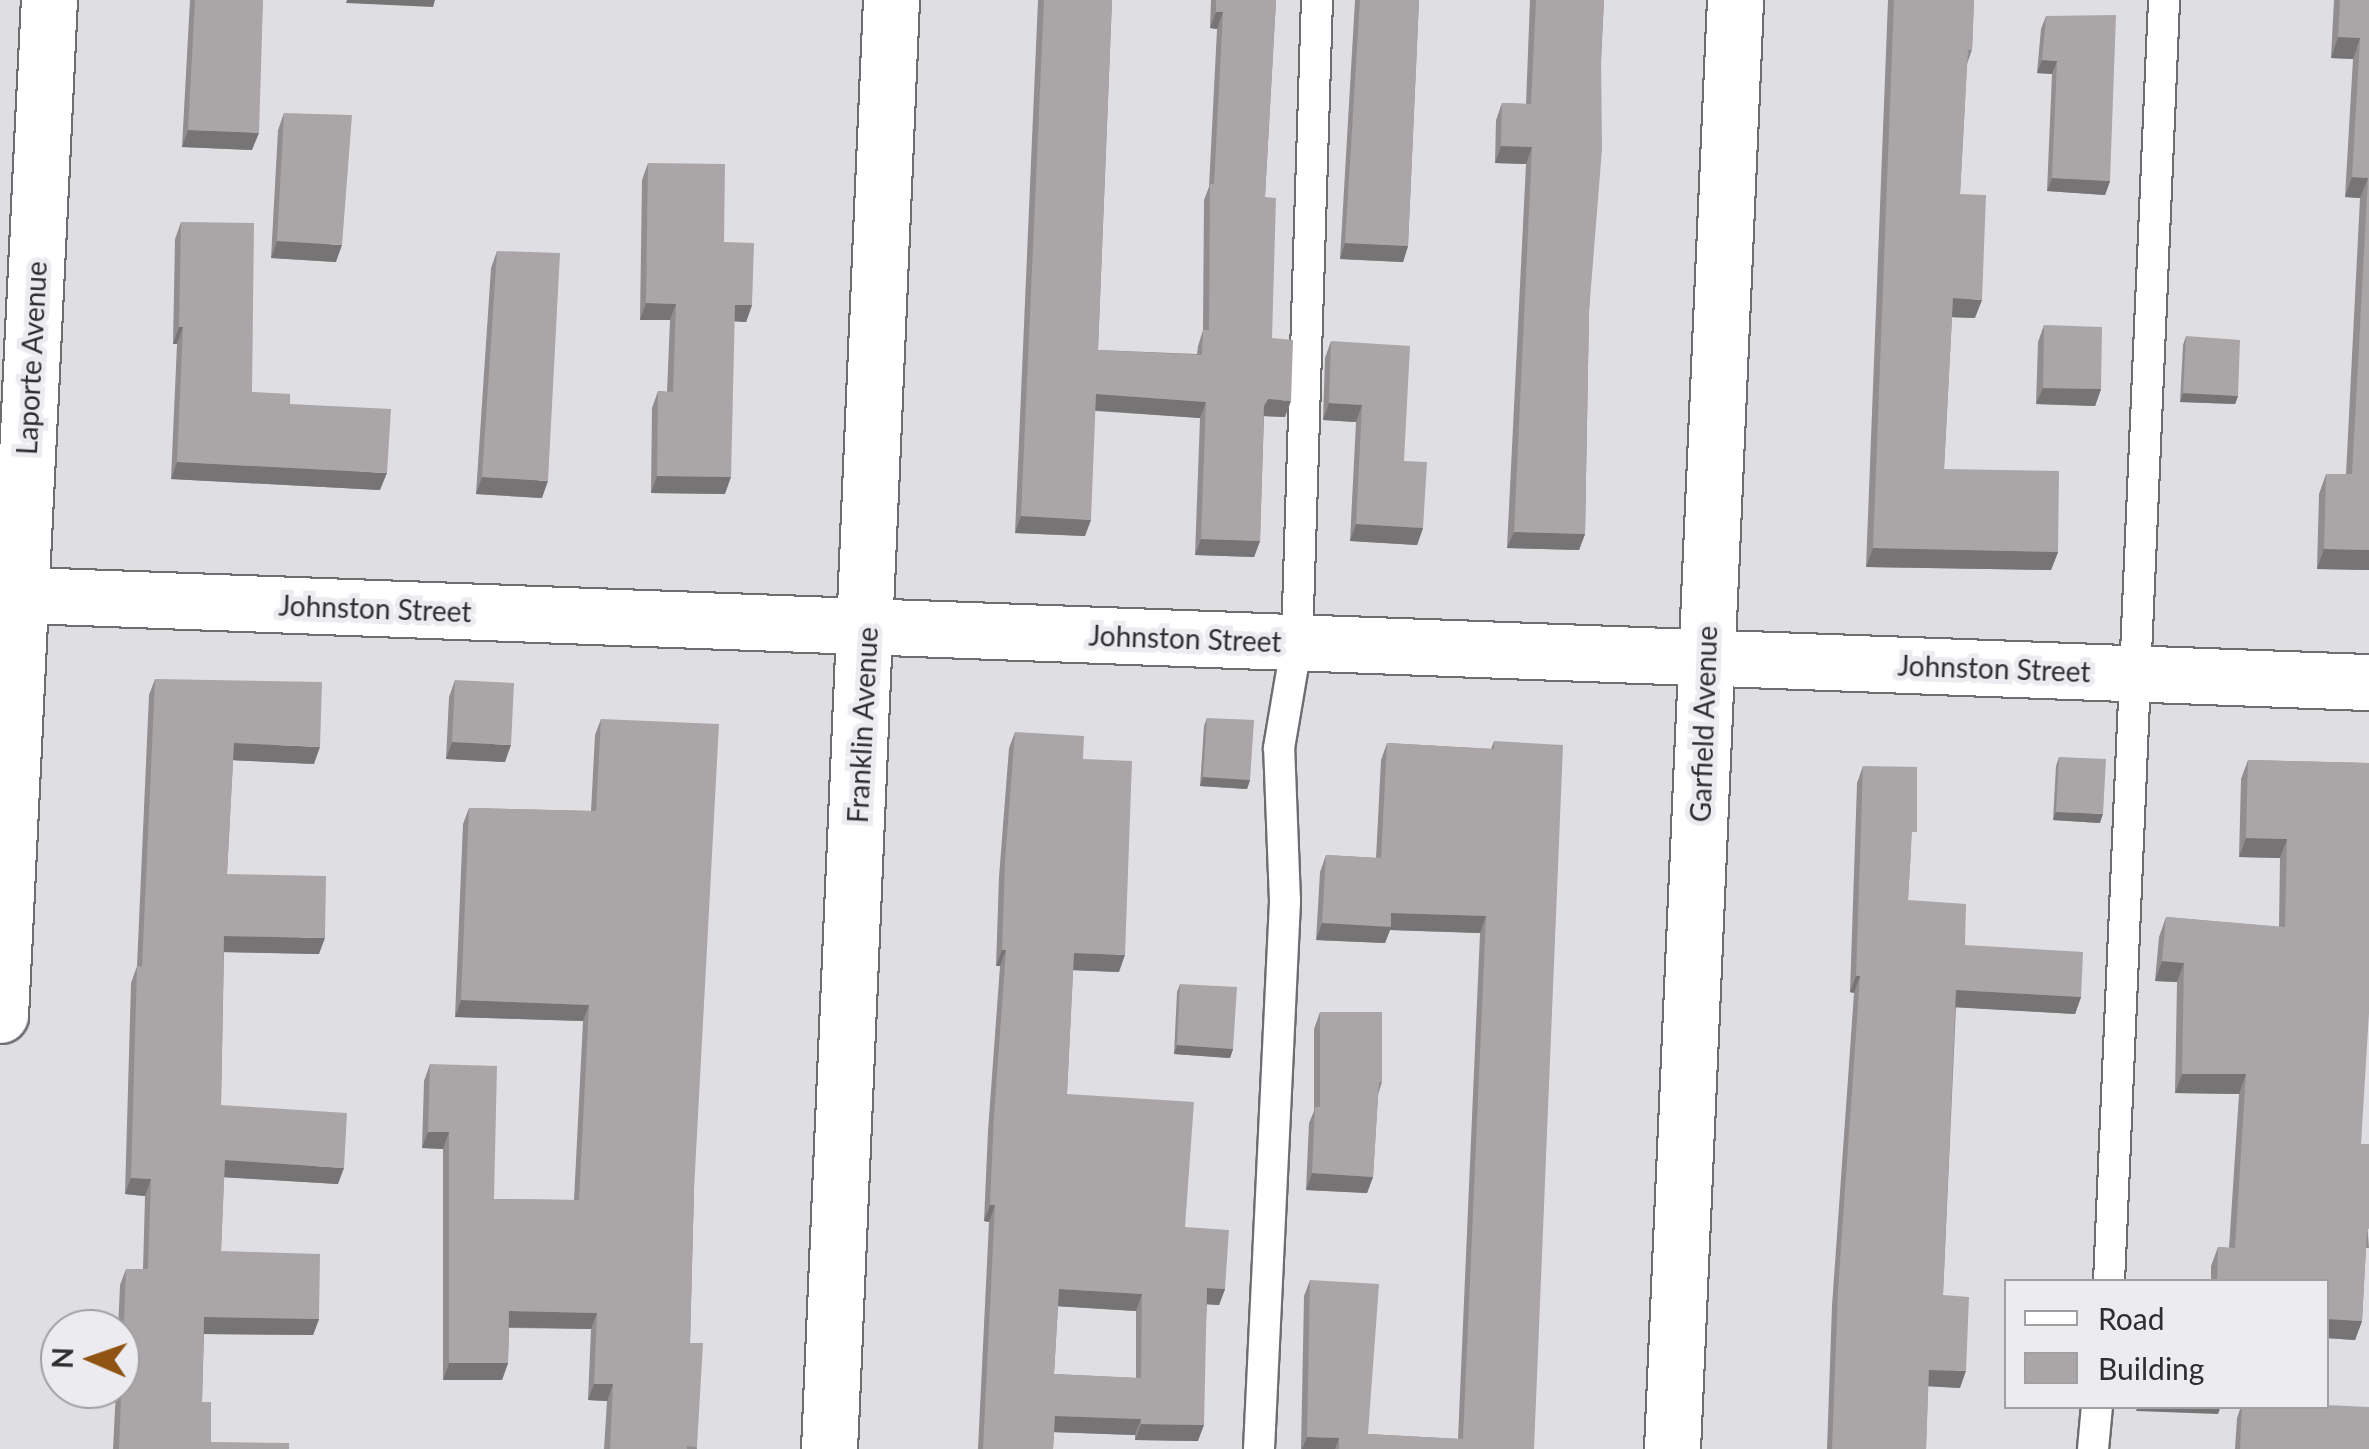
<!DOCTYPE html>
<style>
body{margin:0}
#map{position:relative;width:2369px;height:1449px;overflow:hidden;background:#dfdfe3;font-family:Lato,sans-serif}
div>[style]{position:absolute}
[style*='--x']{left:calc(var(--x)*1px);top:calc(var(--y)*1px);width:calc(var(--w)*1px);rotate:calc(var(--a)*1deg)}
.roads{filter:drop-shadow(2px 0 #6e6e71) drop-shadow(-2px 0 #6e6e71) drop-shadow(0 2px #6e6e71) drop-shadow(0 -2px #6e6e71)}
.lane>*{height:30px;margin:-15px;padding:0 15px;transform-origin:15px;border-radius:15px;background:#fff}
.street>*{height:55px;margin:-27.5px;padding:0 27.5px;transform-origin:27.5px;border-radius:27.5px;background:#fff}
.wall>*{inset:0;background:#928e90}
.shaded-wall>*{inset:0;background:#777475}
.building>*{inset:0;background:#aaa5a7}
span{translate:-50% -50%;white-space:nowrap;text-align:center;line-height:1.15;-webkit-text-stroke:10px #ececf0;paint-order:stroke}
.street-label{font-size:28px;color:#2e2e2f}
.legend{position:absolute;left:2004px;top:1279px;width:325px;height:130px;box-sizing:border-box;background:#ececf0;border:2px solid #a0a0a3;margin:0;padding:12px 18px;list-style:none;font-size:30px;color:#2e2e2f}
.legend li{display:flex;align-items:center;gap:20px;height:50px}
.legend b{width:50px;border:2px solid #a0a0a3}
.north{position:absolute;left:40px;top:1309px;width:100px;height:100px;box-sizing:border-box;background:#ececf0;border:2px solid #a0a0a3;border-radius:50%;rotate:272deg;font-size:28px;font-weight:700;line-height:40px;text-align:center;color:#2e2e2f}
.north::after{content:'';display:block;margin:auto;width:35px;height:45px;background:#8f5313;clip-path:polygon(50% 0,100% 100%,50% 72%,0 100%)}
</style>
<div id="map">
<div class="roads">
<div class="lane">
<i style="--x:2109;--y:1282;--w:1283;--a:-87.54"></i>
<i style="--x:1259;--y:1449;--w:549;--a:-87.28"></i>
<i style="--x:1285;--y:901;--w:153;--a:-92.2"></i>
<i style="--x:1279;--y:748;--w:108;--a:-80.4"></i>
<i style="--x:1297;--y:642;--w:642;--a:-88.22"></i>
<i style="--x:2093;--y:1449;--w:43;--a:-84.7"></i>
</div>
<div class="street">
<i style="--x:0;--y:594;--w:2371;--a:2.13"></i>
<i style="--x:0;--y:1015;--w:1016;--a:-87.24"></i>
<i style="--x:829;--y:1449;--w:1450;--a:-87.55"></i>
<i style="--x:1672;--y:1449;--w:1450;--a:-87.51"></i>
</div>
</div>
<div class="wall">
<i style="clip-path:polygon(190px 0,263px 0,252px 150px,182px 147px)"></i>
<i style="clip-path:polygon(1038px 0,1112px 0,1098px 350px,1197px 354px,1198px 346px,1203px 330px,1204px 200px,1209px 187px,1217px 29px,1210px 28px,1211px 0,1276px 0,1265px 197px,1272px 338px,1285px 417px,1264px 416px,1260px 541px,1254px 557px,1195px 555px,1200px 418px,1095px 411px,1085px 536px,1015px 533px)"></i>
<i style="clip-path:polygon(1355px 0,1419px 0,1408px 246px,1403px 262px,1340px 259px)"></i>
<i style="clip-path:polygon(1530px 0,1604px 0,1589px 312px,1585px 534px,1579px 550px,1507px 548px,1526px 164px,1495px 163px,1496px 120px,1502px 103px,1526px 104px)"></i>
<i style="clip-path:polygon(1888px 0,1974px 0,1972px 50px,1967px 64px,1960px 194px,1975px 318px,1952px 317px,1944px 469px,2058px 552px,2051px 570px,1866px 567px)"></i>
<i style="clip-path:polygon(2334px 0,2369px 0,2369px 570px,2317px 569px,2319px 494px,2326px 474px,2346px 474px,2360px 198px,2345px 197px,2353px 59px,2331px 58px)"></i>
<i style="clip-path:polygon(2046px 16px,2110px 181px,2105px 195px,2047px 191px,2052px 74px,2037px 73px,2041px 29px)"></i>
<i style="clip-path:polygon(284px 113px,336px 262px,271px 258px,278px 130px)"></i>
<i style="clip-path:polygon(648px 163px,724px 242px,752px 305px,746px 322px,734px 321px,725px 494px,651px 493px,652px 408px,658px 391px,667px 392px,670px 320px,640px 320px,642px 180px)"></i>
<i style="clip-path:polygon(181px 222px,252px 392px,290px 404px,380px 490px,171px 479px,177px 344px,173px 344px,175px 239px)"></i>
<i style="clip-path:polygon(497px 251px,542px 498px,476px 494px,491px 268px)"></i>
<i style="clip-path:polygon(2044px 325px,2101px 389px,2095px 406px,2036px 404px,2038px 342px)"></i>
<i style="clip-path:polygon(2186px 336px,2238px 396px,2235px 404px,2180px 402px,2183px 345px)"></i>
<i style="clip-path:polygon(1331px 341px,1404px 461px,1423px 528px,1417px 545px,1350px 541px,1356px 422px,1323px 420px,1325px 358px)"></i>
<i style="clip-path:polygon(155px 679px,314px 764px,233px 760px,227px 874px,319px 954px,224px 952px,221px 1105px,338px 1184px,224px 1177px,221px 1251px,319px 1319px,313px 1335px,204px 1334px,202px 1402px,211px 1442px,289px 1449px,113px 1449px,116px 1389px,120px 1389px,120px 1329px,118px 1329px,120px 1285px,126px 1269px,143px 1269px,145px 1196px,125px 1194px,131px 983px,137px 966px,149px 695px)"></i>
<i style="clip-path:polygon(455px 680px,505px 762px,446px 759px,449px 697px)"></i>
<i style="clip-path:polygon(1207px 718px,1250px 780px,1247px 789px,1200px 786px,1204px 726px)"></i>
<i style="clip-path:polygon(601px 719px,694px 1190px,690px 1343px,697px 1449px,604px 1449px,607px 1401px,588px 1400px,591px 1329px,509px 1328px,508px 1363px,502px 1380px,443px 1380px,443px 1149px,422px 1148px,424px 1081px,430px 1064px,494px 1199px,574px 1200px,583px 1021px,455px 1017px,463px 824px,469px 808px,591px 811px,595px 735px)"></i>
<i style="clip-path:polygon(evenodd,1015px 732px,1083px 759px,1119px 972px,1073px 970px,1067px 1094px,1185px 1227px,1225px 1289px,1219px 1305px,1207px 1304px,1198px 1441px,1135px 1440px,1135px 1435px,1054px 1432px,1053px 1449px,978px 1449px,989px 1222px,984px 1221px,988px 1131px,1000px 966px,996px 966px,999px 877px,1009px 748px,1015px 732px,1058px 1306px,1136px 1311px,1136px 1378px,1054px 1374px,1058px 1306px)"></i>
<i style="clip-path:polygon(1494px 741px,1534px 1449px,1301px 1449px,1304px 1296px,1310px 1280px,1368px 1434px,1458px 1439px,1480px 933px,1390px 930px,1385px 943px,1316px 940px,1320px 872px,1326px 855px,1376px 858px,1381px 760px,1387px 743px,1491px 749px)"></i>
<i style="clip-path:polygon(2059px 757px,2100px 823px,2053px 820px,2056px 766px)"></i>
<i style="clip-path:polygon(2248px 760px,2369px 763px,2361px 1144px,2369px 1248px,2366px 1248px,2362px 1321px,2355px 1340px,2326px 1338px,2326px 1282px,2211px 1282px,2211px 1266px,2218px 1247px,2229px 1248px,2239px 1094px,2175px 1093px,2177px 982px,2155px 981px,2159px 937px,2166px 917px,2279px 927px,2280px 858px,2239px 857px,2241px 779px)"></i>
<i style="clip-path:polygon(1863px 766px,1911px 848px,1908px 900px,1965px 945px,2081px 997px,2075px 1014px,1956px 1007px,1943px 1295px,1960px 1388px,1928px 1386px,1926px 1449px,1827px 1449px,1832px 1306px,1854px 993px,1850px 992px,1857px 783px)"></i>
<i style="clip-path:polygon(1180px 984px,1233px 1049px,1230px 1058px,1174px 1054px,1177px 992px)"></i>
<i style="clip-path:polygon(1320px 1012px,1382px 1082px,1378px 1095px,1373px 1177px,1367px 1193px,1306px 1190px,1309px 1123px,1314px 1111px,1314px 1029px)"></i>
<i style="clip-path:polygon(2241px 1406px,2326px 1406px,2369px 1449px,2235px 1449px,2237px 1418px)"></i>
</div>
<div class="shaded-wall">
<i style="clip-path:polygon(347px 0,435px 0,433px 7px,346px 3px)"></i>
<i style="clip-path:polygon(1216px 12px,1223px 12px,1217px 29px,1210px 28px)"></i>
<i style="clip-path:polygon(2338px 37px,2360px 38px,2353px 59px,2331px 58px)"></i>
<i style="clip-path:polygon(2042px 60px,2057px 61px,2052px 74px,2037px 73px)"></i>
<i style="clip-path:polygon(188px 130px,259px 133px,252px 150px,182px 147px)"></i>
<i style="clip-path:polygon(1501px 146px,1532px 147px,1526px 164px,1495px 163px)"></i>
<i style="clip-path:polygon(2352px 177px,2368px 178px,2360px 198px,2345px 197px)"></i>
<i style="clip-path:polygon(2052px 178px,2110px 181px,2105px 195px,2047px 191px)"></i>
<i style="clip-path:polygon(277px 241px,342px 245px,336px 262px,271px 258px)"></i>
<i style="clip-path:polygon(1345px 243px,1408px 246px,1403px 262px,1340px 259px)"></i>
<i style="clip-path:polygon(1953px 298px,1982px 300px,1975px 318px,1947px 317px)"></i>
<i style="clip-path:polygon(646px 303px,676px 304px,670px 320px,640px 320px)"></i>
<i style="clip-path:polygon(735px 305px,752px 305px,746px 322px,729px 321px)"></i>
<i style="clip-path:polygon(179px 327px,183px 327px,177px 344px,173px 344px)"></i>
<i style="clip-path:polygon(2043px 388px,2101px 389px,2095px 406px,2036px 404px)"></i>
<i style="clip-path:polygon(2183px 393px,2238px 396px,2235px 404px,2180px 402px)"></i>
<i style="clip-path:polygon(1096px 394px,1206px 402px,1200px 418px,1090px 410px)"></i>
<i style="clip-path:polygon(1268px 399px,1291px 401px,1285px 417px,1262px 416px,1264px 406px)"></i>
<i style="clip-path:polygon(1329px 403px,1362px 405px,1356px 422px,1323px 420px)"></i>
<i style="clip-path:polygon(177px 462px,387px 473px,380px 490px,171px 479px)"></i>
<i style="clip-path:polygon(657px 476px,731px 477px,725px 494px,651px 493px)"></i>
<i style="clip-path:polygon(482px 477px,548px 481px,542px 498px,476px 494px)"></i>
<i style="clip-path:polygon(1021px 516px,1091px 520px,1085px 536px,1015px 533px)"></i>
<i style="clip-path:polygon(1356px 524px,1423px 528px,1417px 545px,1350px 541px)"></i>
<i style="clip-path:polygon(1514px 532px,1585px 534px,1579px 550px,1507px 548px)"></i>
<i style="clip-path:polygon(1201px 539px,1260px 541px,1254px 557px,1195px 555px)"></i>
<i style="clip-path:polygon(1873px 548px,2058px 552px,2051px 570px,1866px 567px)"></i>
<i style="clip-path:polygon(2324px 549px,2369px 550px,2369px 570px,2317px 569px)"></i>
<i style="clip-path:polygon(452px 742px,511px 745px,505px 762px,446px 759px)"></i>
<i style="clip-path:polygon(234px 743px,320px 747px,314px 764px,228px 760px)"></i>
<i style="clip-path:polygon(1203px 777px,1250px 780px,1247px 789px,1200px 786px)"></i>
<i style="clip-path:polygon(2056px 812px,2103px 814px,2100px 823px,2053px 820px)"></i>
<i style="clip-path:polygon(2246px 838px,2287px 839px,2280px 858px,2239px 857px)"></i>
<i style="clip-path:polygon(1391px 913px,1486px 916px,1480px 933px,1390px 930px,1385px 943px,1316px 940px,1322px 923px)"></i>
<i style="clip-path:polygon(224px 936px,325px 938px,319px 954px,218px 952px)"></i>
<i style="clip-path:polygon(1002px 950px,1006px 950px,1000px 966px,996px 966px)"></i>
<i style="clip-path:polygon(1074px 953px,1125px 955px,1119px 972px,1068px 970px)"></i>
<i style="clip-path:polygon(2162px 961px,2184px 963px,2177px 982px,2155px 981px)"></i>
<i style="clip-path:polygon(1856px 976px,1860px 976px,1854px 993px,1850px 992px)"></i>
<i style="clip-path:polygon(1956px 990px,2081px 997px,2075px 1014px,1950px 1007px)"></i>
<i style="clip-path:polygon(461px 1000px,589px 1005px,583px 1021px,455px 1017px)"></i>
<i style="clip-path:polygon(1177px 1045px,1233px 1049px,1230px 1058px,1174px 1054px)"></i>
<i style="clip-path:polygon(2182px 1074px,2246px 1074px,2239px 1094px,2175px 1093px)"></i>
<i style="clip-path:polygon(428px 1132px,449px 1132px,443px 1149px,422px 1148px)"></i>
<i style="clip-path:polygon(225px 1160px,344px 1168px,338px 1184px,219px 1177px)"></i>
<i style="clip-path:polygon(1312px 1173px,1373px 1177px,1367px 1193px,1306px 1190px)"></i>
<i style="clip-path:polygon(131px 1178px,151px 1179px,145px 1196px,125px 1194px)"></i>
<i style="clip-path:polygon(990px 1205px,995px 1205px,989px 1222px,984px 1221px)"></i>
<i style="clip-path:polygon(1207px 1288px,1225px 1289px,1219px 1305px,1201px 1304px)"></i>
<i style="clip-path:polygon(1059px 1289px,1142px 1294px,1136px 1311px,1053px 1306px)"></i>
<i style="clip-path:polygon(509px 1311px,597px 1313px,591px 1329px,503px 1327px)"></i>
<i style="clip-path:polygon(204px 1317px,319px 1319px,313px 1335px,198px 1334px)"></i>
<i style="clip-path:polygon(2326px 1319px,2362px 1321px,2355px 1340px,2326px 1338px)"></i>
<i style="clip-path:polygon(449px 1363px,508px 1363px,502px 1380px,443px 1380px)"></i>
<i style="clip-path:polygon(1929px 1370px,1966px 1371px,1960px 1388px,1923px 1386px)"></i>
<i style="clip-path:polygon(594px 1384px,613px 1384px,607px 1401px,588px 1400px)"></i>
<i style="clip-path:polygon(2138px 1406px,2221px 1406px,2218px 1414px,2136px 1411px)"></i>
<i style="clip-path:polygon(1055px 1416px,1141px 1419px,1135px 1435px,1049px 1432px)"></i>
<i style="clip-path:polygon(1141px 1424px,1204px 1425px,1198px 1441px,1135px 1440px)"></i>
<i style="clip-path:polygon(1307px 1437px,1339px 1438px,1335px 1449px,1302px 1449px)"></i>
</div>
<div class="building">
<i style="clip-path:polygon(195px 0,263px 0,259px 133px,188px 130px)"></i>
<i style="clip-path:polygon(1044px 0,1112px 0,1098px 350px,1202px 355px,1203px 330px,1209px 330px,1210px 184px,1214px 184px,1223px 12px,1216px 12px,1216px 0,1276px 0,1265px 197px,1276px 198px,1272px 338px,1293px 340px,1291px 401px,1268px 399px,1264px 406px,1260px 541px,1201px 539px,1206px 402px,1096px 394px,1091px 520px,1021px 516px)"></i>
<i style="clip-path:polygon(1360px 0,1419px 0,1408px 246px,1345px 243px)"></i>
<i style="clip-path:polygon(1536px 0,1604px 0,1601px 54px,1602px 149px,1589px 312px,1585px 534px,1514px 532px,1532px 147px,1501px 146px,1502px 103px,1531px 104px)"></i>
<i style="clip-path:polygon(1894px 0,1974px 0,1972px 50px,1968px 50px,1960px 194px,1986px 195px,1982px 300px,1953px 298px,1944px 469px,2059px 471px,2058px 552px,1873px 548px)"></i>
<i style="clip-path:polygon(2340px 0,2369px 0,2369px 550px,2324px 549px,2326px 474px,2352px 474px,2368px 178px,2352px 177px,2360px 38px,2338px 37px)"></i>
<i style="clip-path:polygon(2116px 15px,2110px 181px,2052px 178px,2057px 61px,2042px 60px,2046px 16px)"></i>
<i style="clip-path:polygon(284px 113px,352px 115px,342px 245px,277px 241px)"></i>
<i style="clip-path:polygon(648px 163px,725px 164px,724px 242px,754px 243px,752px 305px,735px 305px,731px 477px,657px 476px,658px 391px,673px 392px,676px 304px,646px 303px)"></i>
<i style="clip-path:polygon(181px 222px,254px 223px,252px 392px,290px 394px,290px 404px,391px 409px,387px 473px,177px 462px,183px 327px,179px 327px)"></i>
<i style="clip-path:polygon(497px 251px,560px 253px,548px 481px,482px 477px)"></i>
<i style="clip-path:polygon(2044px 325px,2102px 327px,2101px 389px,2043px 388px)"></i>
<i style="clip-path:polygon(2186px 336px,2240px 340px,2238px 396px,2183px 393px)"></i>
<i style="clip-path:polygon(1331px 341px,1410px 346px,1404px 461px,1427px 462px,1423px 528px,1356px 524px,1362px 405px,1329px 403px)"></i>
<i style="clip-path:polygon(155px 679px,322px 682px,320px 747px,234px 743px,227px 874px,326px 876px,325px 938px,224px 936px,221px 1105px,347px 1113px,344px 1168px,225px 1160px,221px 1251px,320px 1254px,319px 1319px,204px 1317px,202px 1402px,211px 1402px,211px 1442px,289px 1443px,289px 1449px,119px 1449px,126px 1269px,148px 1269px,151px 1179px,131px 1178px,137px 966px,142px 967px)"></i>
<i style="clip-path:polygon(455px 680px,514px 683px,511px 745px,452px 742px)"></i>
<i style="clip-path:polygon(1207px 718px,1254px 720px,1250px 780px,1203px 777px)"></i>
<i style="clip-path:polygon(601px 719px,719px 724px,694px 1190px,690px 1343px,703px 1343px,697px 1447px,687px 1446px,687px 1449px,610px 1449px,613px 1384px,594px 1384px,597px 1313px,509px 1311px,508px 1363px,449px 1363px,449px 1132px,428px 1132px,430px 1064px,497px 1066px,494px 1199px,579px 1200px,589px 1005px,461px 1000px,469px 808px,596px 811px)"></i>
<i style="clip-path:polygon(evenodd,1015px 732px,1084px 736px,1083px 759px,1132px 761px,1125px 955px,1074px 953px,1067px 1094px,1194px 1102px,1185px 1227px,1229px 1230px,1225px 1289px,1207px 1288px,1204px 1425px,1141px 1424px,1141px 1414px,1141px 1419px,1055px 1416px,1053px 1449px,983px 1449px,995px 1205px,990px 1205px,994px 1115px,1006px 950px,1002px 950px,1005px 861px,1015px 732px,1059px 1289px,1142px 1294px,1141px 1378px,1054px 1374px,1059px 1289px)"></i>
<i style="clip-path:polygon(1494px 741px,1563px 745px,1534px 1449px,1339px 1449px,1339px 1438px,1307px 1437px,1310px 1280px,1379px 1284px,1368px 1434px,1463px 1439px,1486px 916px,1391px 913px,1391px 927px,1322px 923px,1326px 855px,1381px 858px,1387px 743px,1494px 749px)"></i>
<i style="clip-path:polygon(2059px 757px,2106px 759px,2103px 814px,2056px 812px)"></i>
<i style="clip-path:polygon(2248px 760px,2369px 763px,2369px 1013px,2361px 1144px,2369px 1144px,2369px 1229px,2367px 1228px,2362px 1321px,2326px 1319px,2326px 1282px,2217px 1282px,2218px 1247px,2235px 1248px,2246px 1074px,2182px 1074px,2184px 963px,2162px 961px,2166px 917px,2285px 927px,2287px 839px,2246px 838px)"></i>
<i style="clip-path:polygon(1863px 766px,1917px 767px,1917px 832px,1912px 832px,1908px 900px,1966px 904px,1965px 945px,2083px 952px,2081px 997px,1956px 990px,1943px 1295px,1969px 1297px,1966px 1371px,1929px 1370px,1926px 1449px,1832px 1449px,1838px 1290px,1860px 976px,1856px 976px)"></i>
<i style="clip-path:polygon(1180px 984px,1237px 987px,1233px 1049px,1177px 1045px)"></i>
<i style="clip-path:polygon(1320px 1012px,1382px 1012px,1382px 1082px,1379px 1082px,1373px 1177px,1312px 1173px,1315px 1107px,1320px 1107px)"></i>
<i style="clip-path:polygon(2326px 1405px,2369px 1407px,2369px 1449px,2240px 1449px,2242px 1406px,2326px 1406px)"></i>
</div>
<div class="street-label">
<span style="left:31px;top:358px;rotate:-87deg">Laporte Avenue</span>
<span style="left:375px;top:608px;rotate:2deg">Johnston Street</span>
<span style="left:1185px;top:638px;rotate:2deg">Johnston Street</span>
<span style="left:1994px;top:668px;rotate:2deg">Johnston Street</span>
<span style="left:1703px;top:724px;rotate:-88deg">Garfield Avenue</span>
<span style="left:862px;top:725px;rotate:-87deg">Franklin Avenue</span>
</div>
<ul class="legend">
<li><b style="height:12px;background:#fff"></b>Road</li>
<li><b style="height:28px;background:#aaa5a7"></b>Building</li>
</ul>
<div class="north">N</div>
</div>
